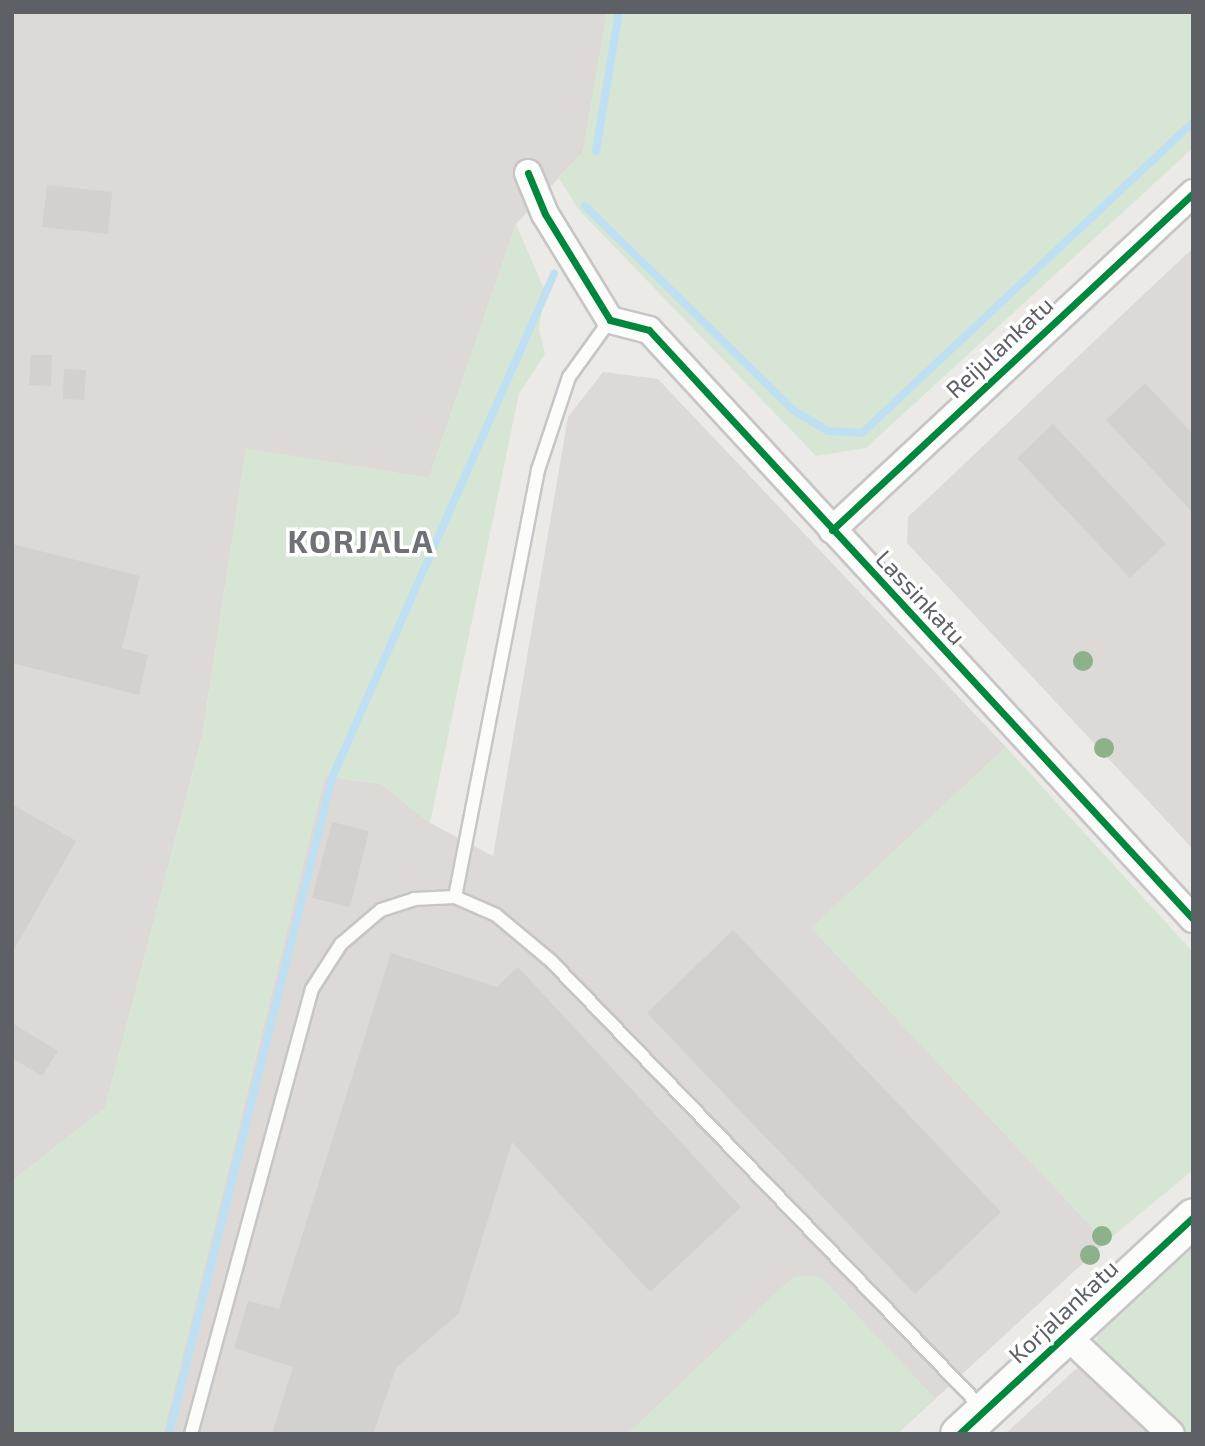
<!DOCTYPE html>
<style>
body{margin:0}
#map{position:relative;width:1205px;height:1446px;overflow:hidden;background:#eceae7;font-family:"Exo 2",sans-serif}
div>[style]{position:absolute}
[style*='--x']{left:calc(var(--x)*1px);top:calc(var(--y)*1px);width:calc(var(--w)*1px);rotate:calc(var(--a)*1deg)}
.industrial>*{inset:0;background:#dcd9d7}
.green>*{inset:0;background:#d7e6d4}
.stream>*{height:8px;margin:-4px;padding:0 4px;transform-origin:4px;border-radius:4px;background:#bfe0f2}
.building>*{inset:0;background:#d3d1d0}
.roads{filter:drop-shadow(2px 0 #c6c6c6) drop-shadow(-2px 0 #c6c6c6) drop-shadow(0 2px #c6c6c6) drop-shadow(0 -2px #c6c6c6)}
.lane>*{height:12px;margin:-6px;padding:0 6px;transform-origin:6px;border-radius:6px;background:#fcfcfb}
.street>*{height:26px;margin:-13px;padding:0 13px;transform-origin:13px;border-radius:13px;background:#fcfcfb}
.secondary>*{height:37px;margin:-18.5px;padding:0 18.5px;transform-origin:18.5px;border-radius:18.5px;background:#fcfcfb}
.cycleway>*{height:7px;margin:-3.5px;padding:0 3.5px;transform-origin:3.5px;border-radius:3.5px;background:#00873e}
.trees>*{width:20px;height:20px;margin:-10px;border-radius:50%;background:#8db18a}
span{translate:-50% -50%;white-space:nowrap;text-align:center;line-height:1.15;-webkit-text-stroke:7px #fff;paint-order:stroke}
.street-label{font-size:24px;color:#5d6064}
.district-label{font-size:32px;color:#6e7276;font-weight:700;letter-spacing:2px}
.frame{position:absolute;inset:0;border:14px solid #5d6064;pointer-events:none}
</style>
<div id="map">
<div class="industrial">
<i style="clip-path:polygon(12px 12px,607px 12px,583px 152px,516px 224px,429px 478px,246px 449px,202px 737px,105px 1108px,12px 1181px)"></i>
<i style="clip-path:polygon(1193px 248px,1193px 849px,907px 543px,908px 517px)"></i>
<i style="clip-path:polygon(603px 372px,658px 379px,1006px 747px,812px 928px,1106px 1242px,897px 1434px,163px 1434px,325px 776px,381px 784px,430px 823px,493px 856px,568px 417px)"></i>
<i style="clip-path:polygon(1078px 1367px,1150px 1434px,1005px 1434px)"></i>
</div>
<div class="green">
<i style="clip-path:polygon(607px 12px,1193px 12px,1193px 148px,866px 448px,816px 456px,578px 209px,558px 177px,583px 152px)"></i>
<i style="clip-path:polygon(516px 224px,545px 291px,539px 329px,545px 354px,519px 394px,430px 823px,381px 784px,325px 776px,163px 1434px,12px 1434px,12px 1181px,105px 1108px,202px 737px,246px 448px,429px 478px)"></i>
<i style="clip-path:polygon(1006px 747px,1193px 952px,1193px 1170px,1106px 1242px,811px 928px)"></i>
<i style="clip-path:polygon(1193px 1245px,1193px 1434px,1185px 1434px,1096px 1352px,1097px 1332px)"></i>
<i style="clip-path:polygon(806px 1275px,822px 1278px,935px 1398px,896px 1434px,627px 1434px,792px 1278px)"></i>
</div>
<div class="stream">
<i style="--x:596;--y:151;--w:141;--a:-80.6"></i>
<i style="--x:585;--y:206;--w:291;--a:44.4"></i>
<i style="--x:793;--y:410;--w:41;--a:31"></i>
<i style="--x:828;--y:431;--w:34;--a:3"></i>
<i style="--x:862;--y:433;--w:454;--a:-43.2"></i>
<i style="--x:169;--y:1434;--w:676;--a:-76.05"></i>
<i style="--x:332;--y:778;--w:551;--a:-66.23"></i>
</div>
<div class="building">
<i style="clip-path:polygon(47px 185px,112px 192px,108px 234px,42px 227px)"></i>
<i style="clip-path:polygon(31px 355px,52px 355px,51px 386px,29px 385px)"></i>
<i style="clip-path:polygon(64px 369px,86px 370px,84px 400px,63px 399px)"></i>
<i style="clip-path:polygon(1145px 383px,1193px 434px,1193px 513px,1106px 420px)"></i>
<i style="clip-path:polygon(1053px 424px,1166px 544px,1130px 578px,1017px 458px)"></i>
<i style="clip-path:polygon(12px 544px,140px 576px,122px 648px,148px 655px,139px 695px,12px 663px)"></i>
<i style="clip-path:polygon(12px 804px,76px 841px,12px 953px)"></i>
<i style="clip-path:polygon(332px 822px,369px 831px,350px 907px,312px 898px)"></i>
<i style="clip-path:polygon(733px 930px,1001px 1212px,915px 1294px,647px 1013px)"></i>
<i style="clip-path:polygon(391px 953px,497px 987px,518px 967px,741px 1207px,650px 1292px,512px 1142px,459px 1313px,396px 1368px,373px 1434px,272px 1434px,293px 1367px,234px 1348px,248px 1301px,279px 1309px)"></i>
<i style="clip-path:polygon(12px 1023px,58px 1051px,42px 1076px,12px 1058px)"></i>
</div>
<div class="roads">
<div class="lane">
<i style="--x:455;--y:897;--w:435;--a:-79"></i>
<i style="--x:538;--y:470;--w:98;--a:-71.6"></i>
<i style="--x:569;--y:377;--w:70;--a:-54.3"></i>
<i style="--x:191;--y:1434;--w:461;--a:-74.8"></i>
<i style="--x:312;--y:989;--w:54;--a:-57.2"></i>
<i style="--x:341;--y:944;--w:52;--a:-40.4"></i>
<i style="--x:381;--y:910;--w:35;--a:-18"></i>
<i style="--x:414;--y:899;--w:41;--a:-2.8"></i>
<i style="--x:455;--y:897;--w:45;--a:23.7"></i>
<i style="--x:496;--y:915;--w:72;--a:39.9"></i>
<i style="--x:551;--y:961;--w:622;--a:46.04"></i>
</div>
<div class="street">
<i style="--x:528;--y:173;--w:44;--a:67.5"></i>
<i style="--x:545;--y:214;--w:124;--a:58.5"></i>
<i style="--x:610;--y:320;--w:40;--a:14.4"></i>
<i style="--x:649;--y:330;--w:802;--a:47.27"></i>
<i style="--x:832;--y:530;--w:494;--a:-43"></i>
<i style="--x:1066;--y:1335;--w:144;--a:43.3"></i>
</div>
<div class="secondary">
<i style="--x:959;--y:1434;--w:319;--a:-42.8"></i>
</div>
</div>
<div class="cycleway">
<i style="--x:528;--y:173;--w:44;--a:67.5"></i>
<i style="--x:545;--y:214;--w:124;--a:58.5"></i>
<i style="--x:610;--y:320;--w:40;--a:14.4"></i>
<i style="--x:649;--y:330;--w:802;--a:47.27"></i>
<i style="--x:832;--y:530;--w:494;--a:-43"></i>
<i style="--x:959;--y:1434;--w:319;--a:-42.8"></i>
</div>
<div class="trees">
<i style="left:1083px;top:661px"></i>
<i style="left:1104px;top:748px"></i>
<i style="left:1102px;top:1236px"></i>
<i style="left:1090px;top:1255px"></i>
</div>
<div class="street-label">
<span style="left:999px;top:347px;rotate:-43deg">Reijulankatu</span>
<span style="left:921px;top:597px;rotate:47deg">Lassinkatu</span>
<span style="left:1063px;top:1311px;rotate:-43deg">Korjalankatu</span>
</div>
<div class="district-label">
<span style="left:361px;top:540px">KORJALA</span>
</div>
<div class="frame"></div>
</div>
